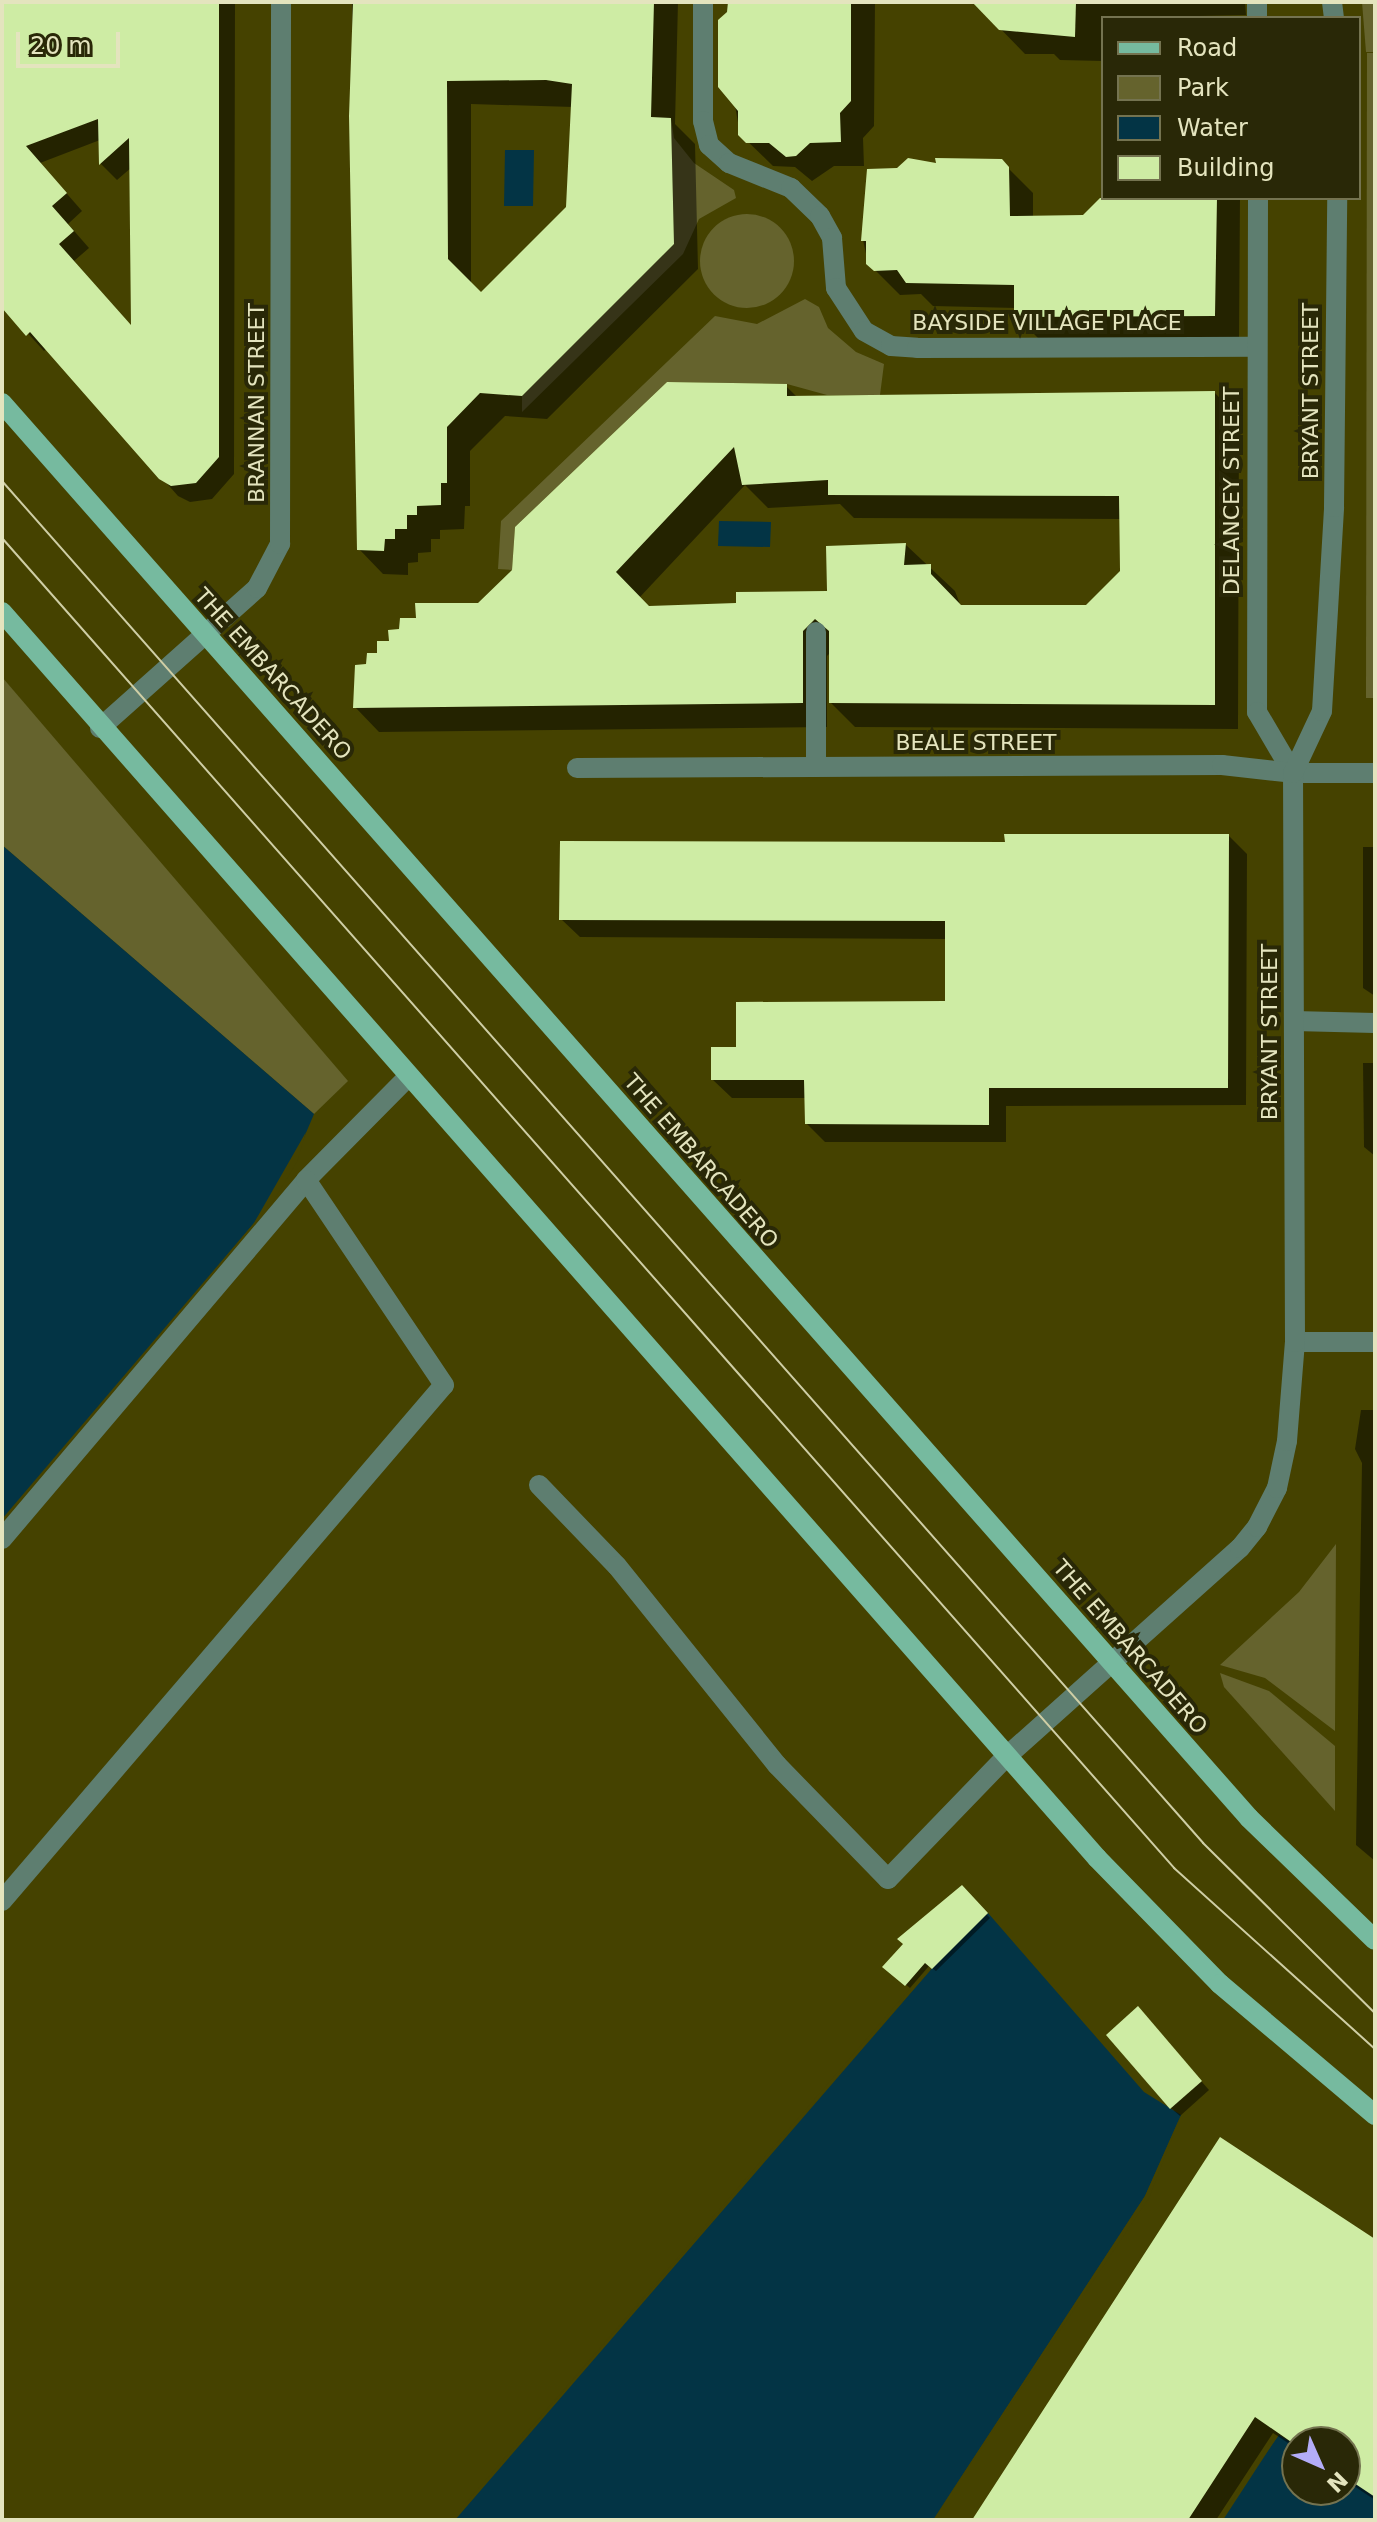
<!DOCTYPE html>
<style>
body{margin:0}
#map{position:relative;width:1377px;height:2522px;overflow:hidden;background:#454200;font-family:"DejaVu Sans",sans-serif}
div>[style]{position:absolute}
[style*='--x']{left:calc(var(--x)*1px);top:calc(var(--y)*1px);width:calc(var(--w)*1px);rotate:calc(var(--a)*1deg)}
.green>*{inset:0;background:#65632d}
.round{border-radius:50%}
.water>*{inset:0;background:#033445}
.pier>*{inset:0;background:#454200}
.shadow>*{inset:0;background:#0007}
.building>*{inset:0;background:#ceeca4}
.minor>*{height:20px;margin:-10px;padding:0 10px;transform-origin:10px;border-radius:10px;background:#5e7e70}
.major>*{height:20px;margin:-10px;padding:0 10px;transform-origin:10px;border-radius:10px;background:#76ba9f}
.tram>*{height:2px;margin:-1px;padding:0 1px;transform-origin:1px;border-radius:1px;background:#cfcea5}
span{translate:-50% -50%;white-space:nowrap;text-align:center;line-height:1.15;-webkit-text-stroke:8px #292807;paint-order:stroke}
.street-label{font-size:22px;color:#e4e4be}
.frame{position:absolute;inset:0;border:4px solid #e4e4be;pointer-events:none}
.legend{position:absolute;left:1101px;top:16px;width:260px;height:184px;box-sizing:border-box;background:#292807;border:2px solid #747350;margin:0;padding:10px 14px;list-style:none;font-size:24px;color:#e4e4be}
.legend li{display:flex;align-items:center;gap:16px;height:40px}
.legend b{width:40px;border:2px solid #747350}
.north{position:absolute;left:1281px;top:2426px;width:80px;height:80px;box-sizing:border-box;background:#292807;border:2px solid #747350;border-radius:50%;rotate:135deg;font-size:22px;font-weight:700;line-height:32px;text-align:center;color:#e4e4be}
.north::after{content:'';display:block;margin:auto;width:28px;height:36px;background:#b3adf9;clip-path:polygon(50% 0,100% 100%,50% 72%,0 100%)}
.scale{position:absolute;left:16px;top:32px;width:104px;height:36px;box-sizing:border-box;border:4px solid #e4e4be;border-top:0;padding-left:10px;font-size:24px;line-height:28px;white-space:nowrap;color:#e4e4be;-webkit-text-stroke:6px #292807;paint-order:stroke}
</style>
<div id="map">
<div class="green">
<i style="clip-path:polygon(1362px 2px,1375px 2px,1375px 52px,1366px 52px)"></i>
<i style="clip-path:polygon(1367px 53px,1375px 53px,1375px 698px,1366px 698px)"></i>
<i style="clip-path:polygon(671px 118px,674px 138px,694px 163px,734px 190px,736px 198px,699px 219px,683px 254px,522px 412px,522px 396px,674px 244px)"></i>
<i class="round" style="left:700px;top:214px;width:94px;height:94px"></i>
<i style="clip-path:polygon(805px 299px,819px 307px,828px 328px,856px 352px,884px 364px,880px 395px,827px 395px,787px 384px,667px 382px,515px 527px,512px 570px,498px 569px,501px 521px,715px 316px,757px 324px)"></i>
<i style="clip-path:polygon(2px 677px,348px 1081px,314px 1114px,2px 845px)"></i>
<i style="clip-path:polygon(1336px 1544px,1335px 1731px,1265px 1678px,1220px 1665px,1299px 1592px)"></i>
<i style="clip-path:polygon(1220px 1673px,1269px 1691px,1335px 1746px,1335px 1811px,1224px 1687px)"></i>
</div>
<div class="water">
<i style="clip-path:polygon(505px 150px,534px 150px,533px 206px,504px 206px)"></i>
<i style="clip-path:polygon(719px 521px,771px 522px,770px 547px,718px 546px)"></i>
<i style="clip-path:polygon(2px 845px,314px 1114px,294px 1161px,254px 1223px,2px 1519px)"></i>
<i style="clip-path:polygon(988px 1913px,1144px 2092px,1181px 2115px,1145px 2196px,933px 2520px,455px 2520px,960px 1936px)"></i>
<i style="clip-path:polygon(1279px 2434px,1297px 2446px,1297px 2490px,1345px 2490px,1345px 2477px,1375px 2497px,1375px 2520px,1223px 2520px)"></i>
</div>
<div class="pier">
<i style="clip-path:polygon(306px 1132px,297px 1162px,258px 1226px,2px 1523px,254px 1223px)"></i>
<i style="clip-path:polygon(985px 1910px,988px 1913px,960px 1936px,451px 2520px,958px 1933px)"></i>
<i style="clip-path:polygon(1181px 2115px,1149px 2198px,933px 2520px,1145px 2196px)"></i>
<i style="clip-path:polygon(1277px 2432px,1297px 2446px,1279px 2435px,1219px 2520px)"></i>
</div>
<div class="shadow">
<i style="clip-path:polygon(evenodd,2px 2px,235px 2px,234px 474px,212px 499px,190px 502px,178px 496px,47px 348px,44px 351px,2px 305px,2px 2px,100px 140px,101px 164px,117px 180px,132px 167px,133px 328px,74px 261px,89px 248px,68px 224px,82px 211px,40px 163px,100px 140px)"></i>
<i style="clip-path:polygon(evenodd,352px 2px,678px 2px,675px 124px,695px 144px,698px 269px,547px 419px,505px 416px,470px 451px,470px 506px,465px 506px,464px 529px,440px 530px,440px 539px,431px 539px,431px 552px,418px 553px,418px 562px,408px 563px,408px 575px,383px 574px,359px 549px,352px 2px,471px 104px,573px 107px,568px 208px,481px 295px,471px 285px,471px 104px)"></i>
<i style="clip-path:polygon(736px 2px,875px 2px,874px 126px,863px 138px,864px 166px,834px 166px,812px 181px,795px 167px,773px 166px,740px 134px,720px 20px)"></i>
<i style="clip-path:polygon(984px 2px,1245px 2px,1246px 15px,1103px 18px,1103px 61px,1060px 60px,1054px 54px,1025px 54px,986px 14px)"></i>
<i style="clip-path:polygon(1001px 161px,1033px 193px,1033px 218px,1084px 217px,1103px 198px,1240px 198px,1239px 340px,1041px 341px,1016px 316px,1016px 308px,933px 306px,921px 294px,900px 295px,868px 263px,863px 240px,938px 166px)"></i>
<i style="clip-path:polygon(evenodd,786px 386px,797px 397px,1215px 393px,1239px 418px,1238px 729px,855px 727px,831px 703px,831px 652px,827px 656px,827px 727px,379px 732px,355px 707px,367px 666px,401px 631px,418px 620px,479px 605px,786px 386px,745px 485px,768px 508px,840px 504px,854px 518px,1121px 519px,1122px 572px,1087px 607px,961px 607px,955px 591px,906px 545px,829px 593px,738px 605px,649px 608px,639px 598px,745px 485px)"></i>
<i style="clip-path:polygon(1229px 836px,1247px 854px,1246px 1105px,1006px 1106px,1006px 1142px,825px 1142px,807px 1124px,806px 1098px,732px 1098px,713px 1080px,738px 1049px,947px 1003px,947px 939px,580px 937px,561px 919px,1007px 844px)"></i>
<i style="clip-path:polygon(1363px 847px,1375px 847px,1375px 996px,1363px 988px)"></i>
<i style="clip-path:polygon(1363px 1063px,1375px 1063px,1375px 1156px,1364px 1147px)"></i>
<i style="clip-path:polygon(1361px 1410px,1375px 1410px,1375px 1861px,1356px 1845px,1362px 1463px,1355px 1449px)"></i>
<i style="clip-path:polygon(962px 1888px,990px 1918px,936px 1971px,929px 1966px,910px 1988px,885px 1967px)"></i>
<i style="clip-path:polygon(1146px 2018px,1209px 2090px,1180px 2116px,1171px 2108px)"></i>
<i style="clip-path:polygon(1375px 2242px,1375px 2500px,1345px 2480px,1345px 2442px,1297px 2442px,1297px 2449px,1273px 2433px,1216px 2520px,974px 2520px)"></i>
</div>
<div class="building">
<i style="clip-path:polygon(evenodd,2px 2px,219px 2px,219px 457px,196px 483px,171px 486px,159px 479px,30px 332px,26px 336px,2px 308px,2px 2px,98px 119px,99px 165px,129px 138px,131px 325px,59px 244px,74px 231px,52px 206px,67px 193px,26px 146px,98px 119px)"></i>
<i style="clip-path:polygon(evenodd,353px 2px,654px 2px,651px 117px,671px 118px,674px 244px,522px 396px,480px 393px,447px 427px,447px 483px,441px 483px,441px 505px,417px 506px,417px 515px,407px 515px,407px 529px,395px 529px,395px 539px,385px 539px,384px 551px,357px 550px,349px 116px,353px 2px,546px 80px,572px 84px,566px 207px,481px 292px,448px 259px,447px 81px,546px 80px)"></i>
<i style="clip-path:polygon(728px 2px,851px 2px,851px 101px,840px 113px,841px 142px,810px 143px,796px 156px,786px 157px,769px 143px,746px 143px,738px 135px,738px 111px,718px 87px,718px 20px,727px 12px)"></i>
<i style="clip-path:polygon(972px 2px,1076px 2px,1075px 37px,999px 30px)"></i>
<i style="clip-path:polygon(908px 158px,936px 163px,935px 158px,1002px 159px,1009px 167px,1010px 216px,1083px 215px,1100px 198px,1217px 198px,1215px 316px,1014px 317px,1014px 285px,906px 283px,897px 270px,874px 271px,866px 264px,866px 241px,861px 241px,867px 169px,897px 168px)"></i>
<i style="clip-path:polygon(evenodd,667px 382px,787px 384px,787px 396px,1215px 391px,1215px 705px,829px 703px,829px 631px,815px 619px,803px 631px,803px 703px,353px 708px,355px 665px,366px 664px,367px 653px,377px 653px,377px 641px,389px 641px,388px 630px,399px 629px,400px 618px,416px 618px,415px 603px,478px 603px,512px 570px,515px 527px,667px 382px,734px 447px,742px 485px,828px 480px,828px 495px,1119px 496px,1120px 571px,1086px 605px,961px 605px,931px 574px,931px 564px,904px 565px,906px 543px,826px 546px,827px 591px,736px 592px,736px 603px,649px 606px,616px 572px,734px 447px)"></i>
<i style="clip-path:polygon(1004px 834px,1229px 834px,1228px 1088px,989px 1088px,989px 1125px,805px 1124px,804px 1080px,711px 1080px,711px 1047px,736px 1047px,736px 1002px,945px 1001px,945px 921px,559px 920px,560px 841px,1005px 842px)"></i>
<i style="clip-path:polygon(962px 1885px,988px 1913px,932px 1969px,925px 1963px,905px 1986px,882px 1967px,903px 1944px,897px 1939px)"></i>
<i style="clip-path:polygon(1138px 2006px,1202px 2081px,1170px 2109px,1106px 2035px)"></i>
<i style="clip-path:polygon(1220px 2137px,1375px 2239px,1375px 2497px,1345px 2477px,1345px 2442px,1297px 2446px,1255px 2417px,1188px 2520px,972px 2520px)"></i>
</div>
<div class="minor">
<i style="--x:703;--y:2;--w:119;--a:90"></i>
<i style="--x:703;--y:121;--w:25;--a:76"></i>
<i style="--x:709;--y:145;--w:27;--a:42"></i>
<i style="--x:729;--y:163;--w:67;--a:22"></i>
<i style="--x:791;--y:188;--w:40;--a:44"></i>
<i style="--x:820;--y:216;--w:25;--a:61"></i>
<i style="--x:832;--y:238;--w:50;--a:85.4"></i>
<i style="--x:836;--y:288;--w:51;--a:56.9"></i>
<i style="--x:864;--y:331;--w:31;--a:29"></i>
<i style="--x:891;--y:346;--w:26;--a:4"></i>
<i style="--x:917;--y:348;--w:338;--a:-0.2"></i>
<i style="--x:1332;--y:2;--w:16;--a:83"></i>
<i style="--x:1257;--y:18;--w:16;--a:-90"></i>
<i style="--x:1258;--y:198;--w:514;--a:90.11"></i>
<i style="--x:1257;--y:712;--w:71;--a:59.5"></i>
<i style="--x:100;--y:728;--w:210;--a:-41.7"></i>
<i style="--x:257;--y:588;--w:50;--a:-62.4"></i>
<i style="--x:280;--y:544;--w:542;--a:-89.89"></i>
<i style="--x:816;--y:767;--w:135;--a:-90"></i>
<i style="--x:577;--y:768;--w:645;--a:-0.27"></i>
<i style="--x:1222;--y:765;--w:71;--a:6.4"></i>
<i style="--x:1293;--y:773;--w:82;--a:0"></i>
<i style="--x:1294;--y:1021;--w:81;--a:1.4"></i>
<i style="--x:1295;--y:1342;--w:80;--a:0"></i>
<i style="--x:539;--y:1485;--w:112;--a:46.1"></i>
<i style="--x:617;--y:1566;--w:255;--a:51.2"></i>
<i style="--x:777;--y:1765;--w:159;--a:45.8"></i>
<i style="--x:888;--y:1879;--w:170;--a:-46"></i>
<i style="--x:1006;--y:1757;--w:314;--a:-41.8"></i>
<i style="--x:1240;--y:1548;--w:27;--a:-51"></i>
<i style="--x:1257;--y:1527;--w:44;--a:-62.9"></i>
<i style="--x:1277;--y:1488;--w:48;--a:-78"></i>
<i style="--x:1287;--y:1441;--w:99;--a:-85.4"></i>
<i style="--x:1295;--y:1342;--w:569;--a:-90.2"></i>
<i style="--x:1293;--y:773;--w:68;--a:-64.9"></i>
<i style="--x:1322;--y:711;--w:204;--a:-86.6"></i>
<i style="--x:1334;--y:507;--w:309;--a:-89.4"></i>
<i style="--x:2;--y:1539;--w:470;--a:-49.7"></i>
<i style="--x:306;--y:1180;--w:146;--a:-45.3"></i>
<i style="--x:2;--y:1901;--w:679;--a:-49.42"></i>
<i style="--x:444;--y:1385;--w:247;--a:-123.9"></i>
</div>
<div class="major">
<i style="--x:2;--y:403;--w:1886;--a:48.61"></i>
<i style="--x:1249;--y:1818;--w:175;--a:44.1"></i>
<i style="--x:2;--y:612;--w:1659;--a:48.69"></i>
<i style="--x:1097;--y:1858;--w:176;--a:45.7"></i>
<i style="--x:1220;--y:1984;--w:203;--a:40.2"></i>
</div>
<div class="tram">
<i style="--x:2;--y:481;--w:1816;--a:48.59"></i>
<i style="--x:1203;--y:1843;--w:242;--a:44.7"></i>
<i style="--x:2;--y:538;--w:1773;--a:48.61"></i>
<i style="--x:1174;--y:1868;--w:270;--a:42"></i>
</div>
<div class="street-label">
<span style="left:1047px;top:323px">BAYSIDE VILLAGE PLACE</span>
<span style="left:1311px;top:391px;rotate:-90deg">BRYANT STREET</span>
<span style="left:257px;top:403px;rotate:-90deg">BRANNAN STREET</span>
<span style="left:1232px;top:491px;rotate:-90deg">DELANCEY STREET</span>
<span style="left:273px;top:674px;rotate:48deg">THE EMBARCADERO</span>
<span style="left:976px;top:743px">BEALE STREET</span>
<span style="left:1270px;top:1032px;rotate:-90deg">BRYANT STREET</span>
<span style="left:701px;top:1161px;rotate:49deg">THE EMBARCADERO</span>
<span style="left:1130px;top:1647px;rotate:49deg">THE EMBARCADERO</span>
</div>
<div class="frame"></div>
<ul class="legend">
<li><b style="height:10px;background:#76ba9f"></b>Road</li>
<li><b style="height:22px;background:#65632d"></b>Park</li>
<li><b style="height:22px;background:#033445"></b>Water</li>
<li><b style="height:22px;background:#ceeca4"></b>Building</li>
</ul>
<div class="north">N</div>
<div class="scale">20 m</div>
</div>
